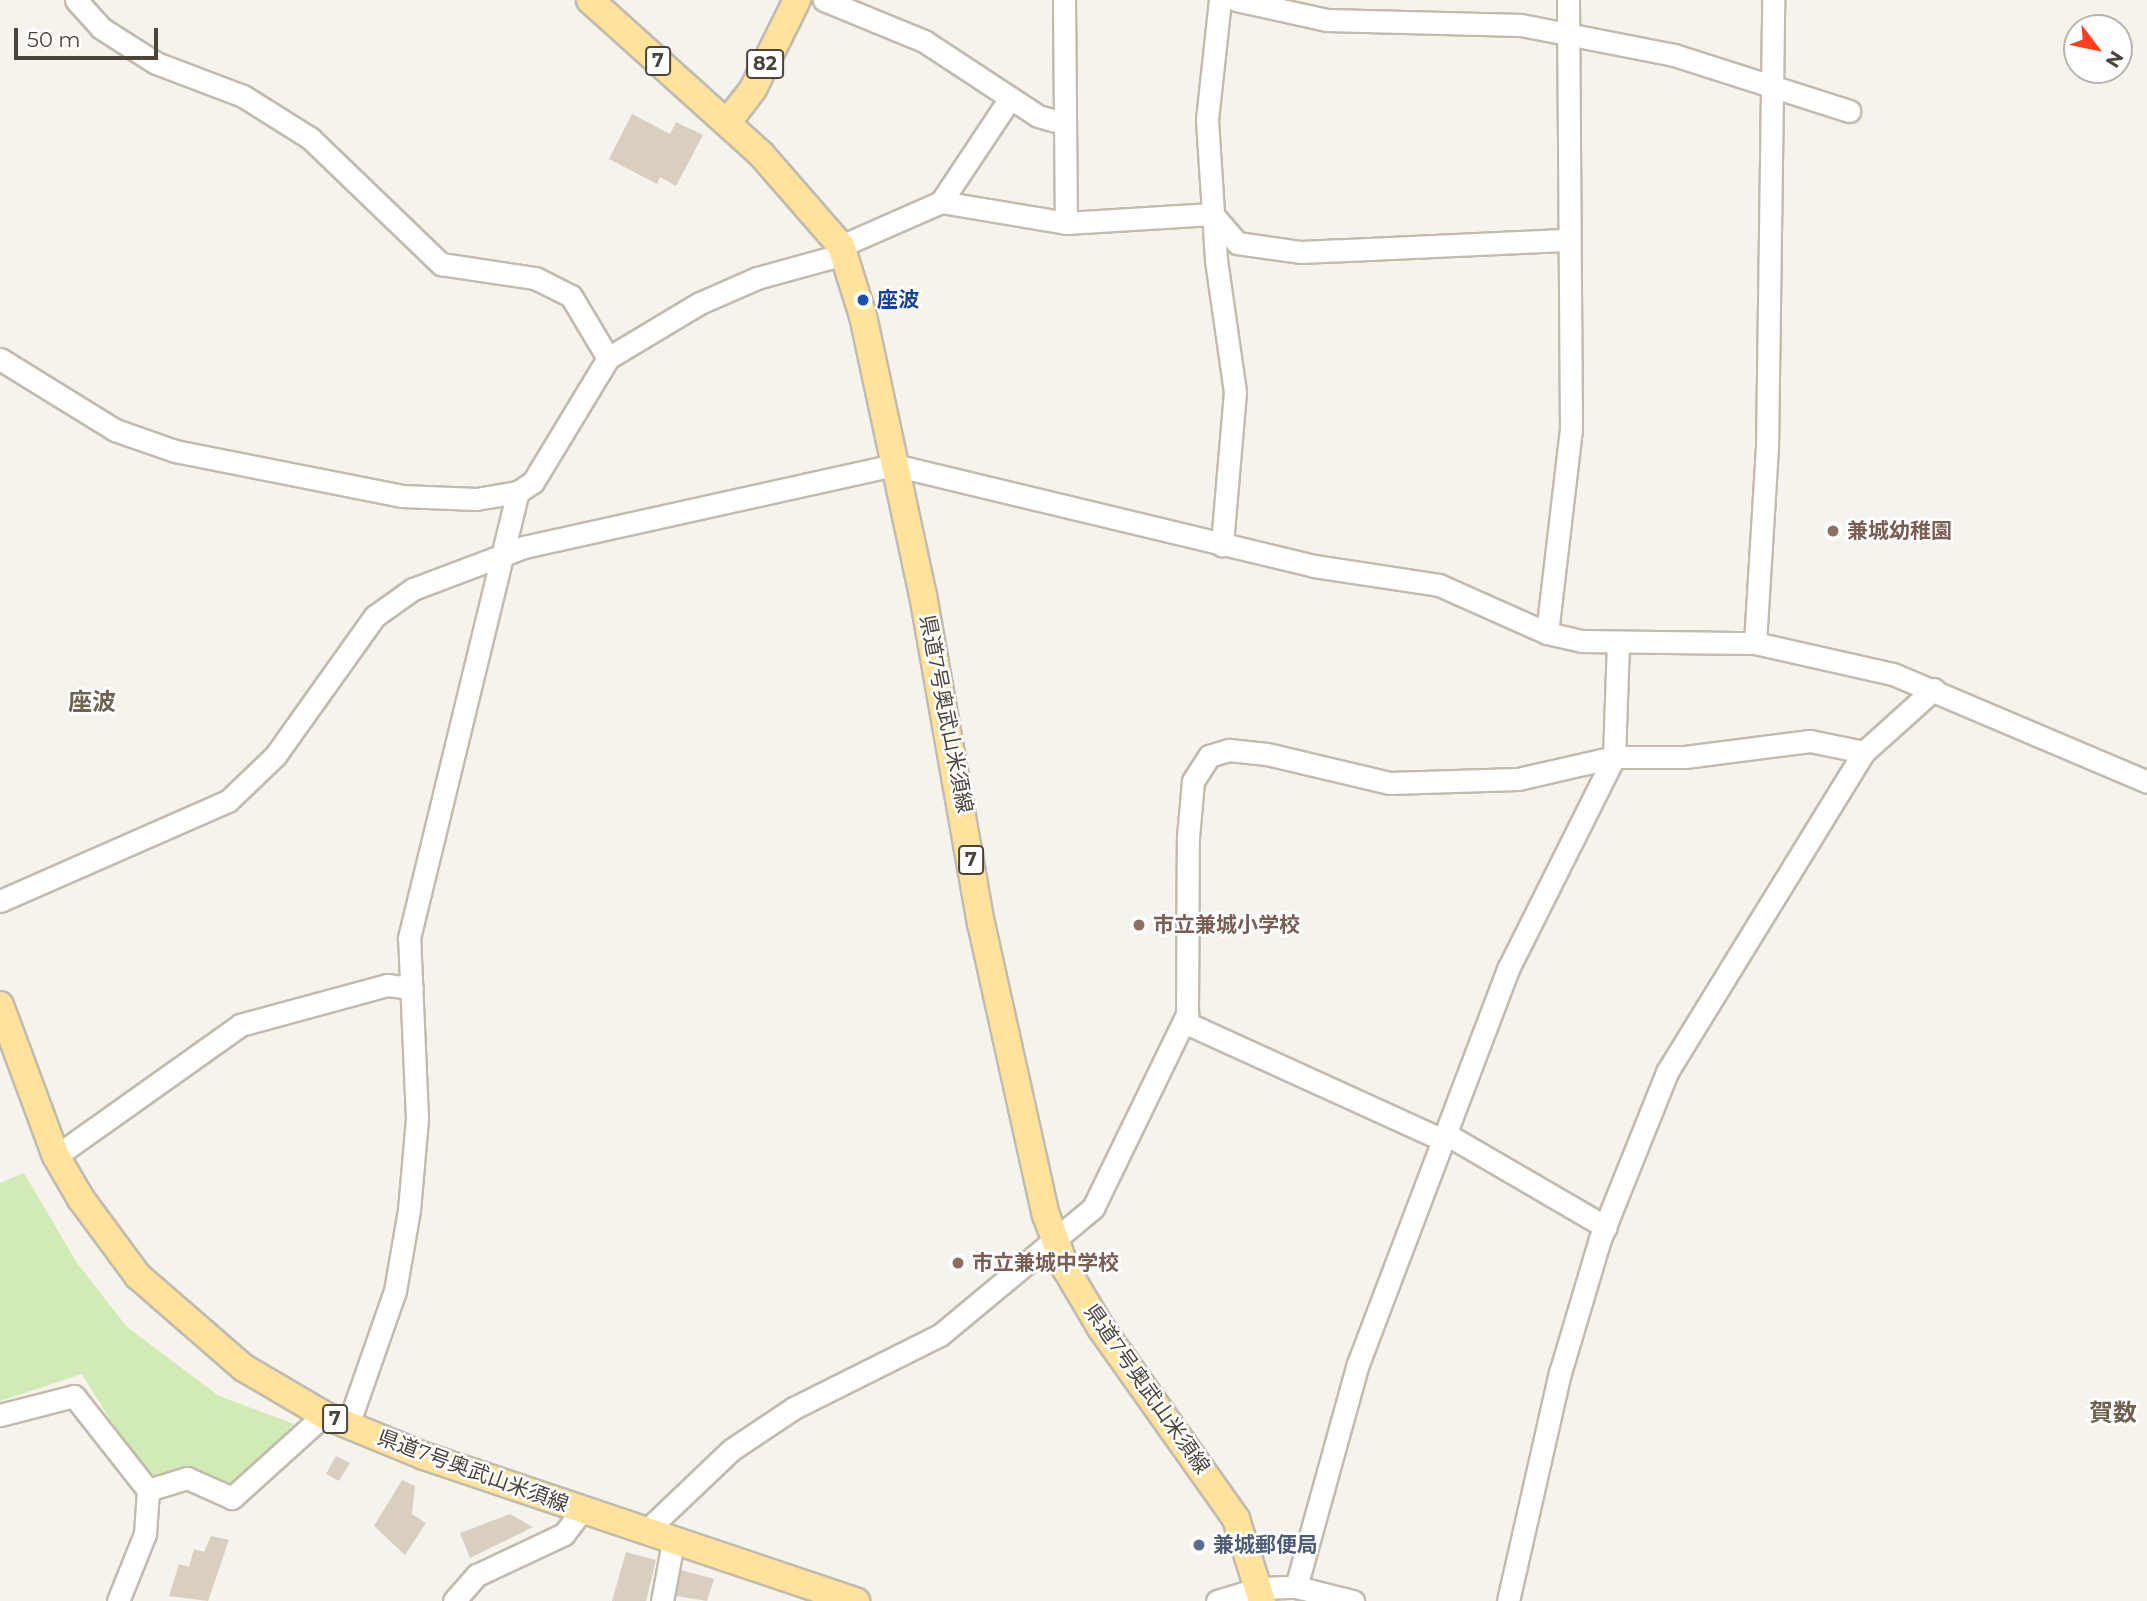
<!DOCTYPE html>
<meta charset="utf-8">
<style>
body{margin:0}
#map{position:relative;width:2147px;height:1601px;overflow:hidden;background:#f6f3ec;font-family:Montserrat,"Noto Sans JP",sans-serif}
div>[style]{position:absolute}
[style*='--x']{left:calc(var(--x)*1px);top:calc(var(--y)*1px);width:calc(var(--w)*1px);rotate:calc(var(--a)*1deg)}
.green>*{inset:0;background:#d2eab5}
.building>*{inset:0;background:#d8cfc1}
.roads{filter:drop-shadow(2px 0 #c2bbae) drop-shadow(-2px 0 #c2bbae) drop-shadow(0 2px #c2bbae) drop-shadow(0 -2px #c2bbae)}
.minor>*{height:21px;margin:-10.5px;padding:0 10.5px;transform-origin:10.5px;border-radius:10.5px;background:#fff}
.major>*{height:26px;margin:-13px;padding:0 13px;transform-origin:13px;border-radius:13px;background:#ffe39c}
.dots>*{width:19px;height:19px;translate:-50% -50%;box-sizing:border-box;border:4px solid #fff;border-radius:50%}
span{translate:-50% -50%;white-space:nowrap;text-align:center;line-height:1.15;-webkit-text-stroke:5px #fff;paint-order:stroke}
.shield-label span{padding:2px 5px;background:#fff;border:2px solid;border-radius:5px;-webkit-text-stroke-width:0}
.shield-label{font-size:19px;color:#4b4439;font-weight:700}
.transit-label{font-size:21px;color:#164399;font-weight:700}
.left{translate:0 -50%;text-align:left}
.education-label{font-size:21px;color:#785e54;font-weight:700}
.street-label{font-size:21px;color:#4b4439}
.service-label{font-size:21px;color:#4e5e75;font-weight:700}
.quarter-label{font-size:24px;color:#6e6250;font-weight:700}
.north{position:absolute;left:2063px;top:14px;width:70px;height:70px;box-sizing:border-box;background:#fff;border:2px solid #b7b4b0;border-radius:50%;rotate:122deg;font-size:19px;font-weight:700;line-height:28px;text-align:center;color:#4b4439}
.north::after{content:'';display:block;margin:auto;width:24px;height:32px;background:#fc3f1d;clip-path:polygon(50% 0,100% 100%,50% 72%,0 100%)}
.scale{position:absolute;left:14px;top:28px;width:144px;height:32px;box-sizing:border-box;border:4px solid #4b4439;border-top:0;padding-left:9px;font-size:21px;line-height:24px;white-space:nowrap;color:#4b4439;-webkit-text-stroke:5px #fff;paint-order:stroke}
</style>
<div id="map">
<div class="green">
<i style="clip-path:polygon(24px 1173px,77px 1263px,127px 1327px,219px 1396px,294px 1424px,229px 1489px,172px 1470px,149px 1483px,82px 1374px,0 1401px,0 1183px)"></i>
</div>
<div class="building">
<i style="clip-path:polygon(632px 114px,670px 134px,676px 122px,703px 135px,676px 186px,660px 177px,657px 184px,609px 159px)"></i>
<i style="clip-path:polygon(336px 1456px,350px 1463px,339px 1481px,326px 1474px)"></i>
<i style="clip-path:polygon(402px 1480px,415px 1486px,412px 1514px,426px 1523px,405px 1555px,374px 1526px)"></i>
<i style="clip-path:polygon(510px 1514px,533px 1527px,470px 1558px,460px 1533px)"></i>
<i style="clip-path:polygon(211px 1536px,229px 1540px,208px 1601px,169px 1596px,179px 1564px,189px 1567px,194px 1549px,204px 1552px)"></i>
<i style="clip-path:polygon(626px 1552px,656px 1560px,646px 1601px,612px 1601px)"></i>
<i style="clip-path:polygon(681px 1570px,714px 1579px,707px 1601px,676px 1596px)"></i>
</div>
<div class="roads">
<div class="minor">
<i style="--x:76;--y:0;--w:38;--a:48"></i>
<i style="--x:101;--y:28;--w:65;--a:32.5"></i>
<i style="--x:156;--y:63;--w:93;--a:20.8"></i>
<i style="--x:243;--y:96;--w:79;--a:32.1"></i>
<i style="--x:310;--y:138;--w:182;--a:43.9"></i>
<i style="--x:441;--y:264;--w:95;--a:8.5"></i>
<i style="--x:535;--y:278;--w:40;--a:26.6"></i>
<i style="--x:571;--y:296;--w:72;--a:59.2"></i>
<i style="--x:824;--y:0;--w:108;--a:22.3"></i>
<i style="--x:924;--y:41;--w:136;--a:33.3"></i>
<i style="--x:1038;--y:116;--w:26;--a:16"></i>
<i style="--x:1064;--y:0;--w:223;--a:89.5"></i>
<i style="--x:1220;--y:0;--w:121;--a:96.2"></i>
<i style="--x:1207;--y:120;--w:140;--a:86.3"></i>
<i style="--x:1216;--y:260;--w:133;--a:81.8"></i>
<i style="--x:1235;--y:392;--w:154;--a:94.9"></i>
<i style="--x:1236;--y:0;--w:93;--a:12.4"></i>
<i style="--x:1327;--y:20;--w:194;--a:1.5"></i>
<i style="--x:1521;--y:25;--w:156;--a:11.1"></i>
<i style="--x:1674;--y:55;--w:184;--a:17.7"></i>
<i style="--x:941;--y:202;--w:127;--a:9.5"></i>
<i style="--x:1066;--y:223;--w:146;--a:-3.5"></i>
<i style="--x:1212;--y:214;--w:38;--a:49"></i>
<i style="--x:1237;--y:243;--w:65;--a:8"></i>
<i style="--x:1301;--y:252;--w:268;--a:-2.6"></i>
<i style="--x:841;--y:246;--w:109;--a:-23.7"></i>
<i style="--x:941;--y:202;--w:125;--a:-56.4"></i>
<i style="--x:0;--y:359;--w:135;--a:31.7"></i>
<i style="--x:115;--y:430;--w:64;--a:19.3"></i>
<i style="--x:175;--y:451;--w:231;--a:11.2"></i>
<i style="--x:402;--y:496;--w:74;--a:2.3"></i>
<i style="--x:476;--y:499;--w:43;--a:-9.5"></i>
<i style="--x:518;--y:492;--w:18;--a:-34"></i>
<i style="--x:533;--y:482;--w:145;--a:-58.8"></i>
<i style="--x:608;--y:358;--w:107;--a:-30.9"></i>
<i style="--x:700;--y:303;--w:62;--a:-23.7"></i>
<i style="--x:757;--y:278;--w:90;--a:-15.4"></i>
<i style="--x:1547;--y:633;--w:204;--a:-83.3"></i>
<i style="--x:1571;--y:430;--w:430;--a:-90.4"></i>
<i style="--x:1755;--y:643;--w:195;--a:-86.5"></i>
<i style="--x:1767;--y:448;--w:448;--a:-89.2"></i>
<i style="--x:0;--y:901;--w:249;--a:-23.7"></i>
<i style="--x:228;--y:801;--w:65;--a:-43.8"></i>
<i style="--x:275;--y:756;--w:172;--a:-54.5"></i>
<i style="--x:375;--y:616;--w:47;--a:-35.4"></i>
<i style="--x:413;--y:589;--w:119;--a:-20.7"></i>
<i style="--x:524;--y:547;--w:379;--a:-12.5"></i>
<i style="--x:894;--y:465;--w:432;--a:13.5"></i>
<i style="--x:1314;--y:566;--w:126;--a:8.6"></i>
<i style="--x:1439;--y:585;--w:118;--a:24"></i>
<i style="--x:1547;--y:633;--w:35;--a:13"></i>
<i style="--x:1581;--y:641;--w:174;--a:0.7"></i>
<i style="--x:1755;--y:643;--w:141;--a:12.7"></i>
<i style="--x:1893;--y:674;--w:276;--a:23"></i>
<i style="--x:1184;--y:1022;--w:285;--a:24.5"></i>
<i style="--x:1446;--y:1134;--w:185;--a:30.2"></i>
<i style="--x:56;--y:1156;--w:226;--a:-35.4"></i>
<i style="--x:240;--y:1025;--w:152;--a:-15.2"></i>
<i style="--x:387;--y:985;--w:25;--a:7"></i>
<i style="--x:0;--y:1415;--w:76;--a:-14.4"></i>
<i style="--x:74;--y:1396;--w:120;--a:51.8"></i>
<i style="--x:348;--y:1425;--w:142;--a:-70.7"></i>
<i style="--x:395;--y:1291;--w:82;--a:-80.2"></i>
<i style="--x:409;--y:1210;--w:92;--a:-85"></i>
<i style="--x:417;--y:1118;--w:180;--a:-92.5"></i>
<i style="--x:409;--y:938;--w:459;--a:-76.3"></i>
<i style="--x:646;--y:1531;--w:117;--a:-43.6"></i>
<i style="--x:731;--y:1450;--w:76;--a:-33.7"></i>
<i style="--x:794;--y:1408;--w:163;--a:-26.6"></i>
<i style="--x:940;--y:1335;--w:199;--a:-39.7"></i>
<i style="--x:1093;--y:1208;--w:216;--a:-64.1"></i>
<i style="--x:1187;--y:1014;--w:177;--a:-89.7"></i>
<i style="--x:1188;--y:837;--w:56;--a:-84.9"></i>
<i style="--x:1193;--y:781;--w:30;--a:-57"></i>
<i style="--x:1209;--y:756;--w:21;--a:-17"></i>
<i style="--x:1229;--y:750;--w:38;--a:6"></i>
<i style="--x:1267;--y:754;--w:126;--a:13.3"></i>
<i style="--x:1390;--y:783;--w:128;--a:-1.8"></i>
<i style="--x:1518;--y:779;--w:98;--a:-12.9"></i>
<i style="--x:1614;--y:757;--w:71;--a:0"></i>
<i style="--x:1685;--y:757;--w:126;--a:-7.3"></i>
<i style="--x:1810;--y:741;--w:55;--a:11.5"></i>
<i style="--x:1296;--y:1587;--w:231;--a:-74.5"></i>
<i style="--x:1358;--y:1364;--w:423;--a:-69.2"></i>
<i style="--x:1508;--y:969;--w:237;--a:-63.4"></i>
<i style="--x:1614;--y:757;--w:115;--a:-88"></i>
<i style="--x:118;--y:1601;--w:72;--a:-68.1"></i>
<i style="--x:145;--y:1534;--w:44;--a:-86.1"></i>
<i style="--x:148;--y:1490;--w:41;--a:-17.1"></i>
<i style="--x:187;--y:1478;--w:49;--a:24"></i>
<i style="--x:232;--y:1498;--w:124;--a:-42.1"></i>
<i style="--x:454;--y:1601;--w:35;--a:-49"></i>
<i style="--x:477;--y:1575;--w:96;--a:-25.2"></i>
<i style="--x:564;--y:1534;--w:30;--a:-53"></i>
<i style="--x:662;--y:1601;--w:60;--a:-79.4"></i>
<i style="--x:1217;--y:1601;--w:45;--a:-16.8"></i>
<i style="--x:1260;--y:1588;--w:36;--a:-2"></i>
<i style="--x:1296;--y:1587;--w:59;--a:13.8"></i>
<i style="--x:1508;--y:1601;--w:234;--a:-77.2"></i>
<i style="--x:1560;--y:1373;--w:140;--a:-73.4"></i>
<i style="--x:1600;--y:1239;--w:180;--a:-68.1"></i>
<i style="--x:1667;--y:1072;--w:376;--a:-58.4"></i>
<i style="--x:1864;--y:752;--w:94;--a:-42"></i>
</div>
<div class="major">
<i style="--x:590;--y:0;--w:230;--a:42"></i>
<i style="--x:761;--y:154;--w:122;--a:49"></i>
<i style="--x:841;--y:246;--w:73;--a:72.6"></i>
<i style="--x:863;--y:316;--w:285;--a:77.9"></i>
<i style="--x:923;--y:595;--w:333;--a:80"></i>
<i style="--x:981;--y:923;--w:299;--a:77.5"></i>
<i style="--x:1046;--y:1215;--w:58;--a:69.7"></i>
<i style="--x:1066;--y:1269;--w:69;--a:59.3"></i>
<i style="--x:1101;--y:1328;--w:234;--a:54.7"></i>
<i style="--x:1236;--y:1519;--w:86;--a:72.4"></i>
<i style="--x:727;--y:123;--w:43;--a:-52.6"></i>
<i style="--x:753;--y:89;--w:99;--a:-63.7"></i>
<i style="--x:0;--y:1005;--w:161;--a:69.7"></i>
<i style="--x:56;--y:1156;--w:50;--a:59.8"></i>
<i style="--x:81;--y:1199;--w:96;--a:53.5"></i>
<i style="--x:138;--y:1276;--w:140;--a:41"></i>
<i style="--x:244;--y:1368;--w:93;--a:30.4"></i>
<i style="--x:324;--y:1415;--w:108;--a:22.3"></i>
<i style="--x:424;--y:1456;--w:456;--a:18.6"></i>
</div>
</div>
<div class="dots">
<i style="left:863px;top:300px;background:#1a4fb4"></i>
<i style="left:1833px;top:531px;background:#8d6e63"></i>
<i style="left:1139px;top:925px;background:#8d6e63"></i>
<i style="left:958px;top:1263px;background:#8d6e63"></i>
<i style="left:1199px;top:1545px;background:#5c6f8a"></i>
</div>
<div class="shield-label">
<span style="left:658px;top:61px">7</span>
<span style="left:765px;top:64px">82</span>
<span style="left:971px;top:860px">7</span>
<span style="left:335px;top:1419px">7</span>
</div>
<div class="transit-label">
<span class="left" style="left:877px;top:300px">座波</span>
</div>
<div class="education-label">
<span class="left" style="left:1847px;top:531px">兼城幼稚園</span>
<span class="left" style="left:1153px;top:925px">市立兼城小学校</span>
<span class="left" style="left:972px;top:1263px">市立兼城中学校</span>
</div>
<div class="street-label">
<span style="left:946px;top:714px;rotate:79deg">県道7号奥武山米須線</span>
<span style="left:1147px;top:1389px;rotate:55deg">県道7号奥武山米須線</span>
<span style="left:473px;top:1471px;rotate:20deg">県道7号奥武山米須線</span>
</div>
<div class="service-label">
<span class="left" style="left:1213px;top:1545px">兼城郵便局</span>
</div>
<div class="quarter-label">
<span style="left:92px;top:702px">座波</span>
<span style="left:2113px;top:1413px">賀数</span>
</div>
<div class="north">N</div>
<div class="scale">50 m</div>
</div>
